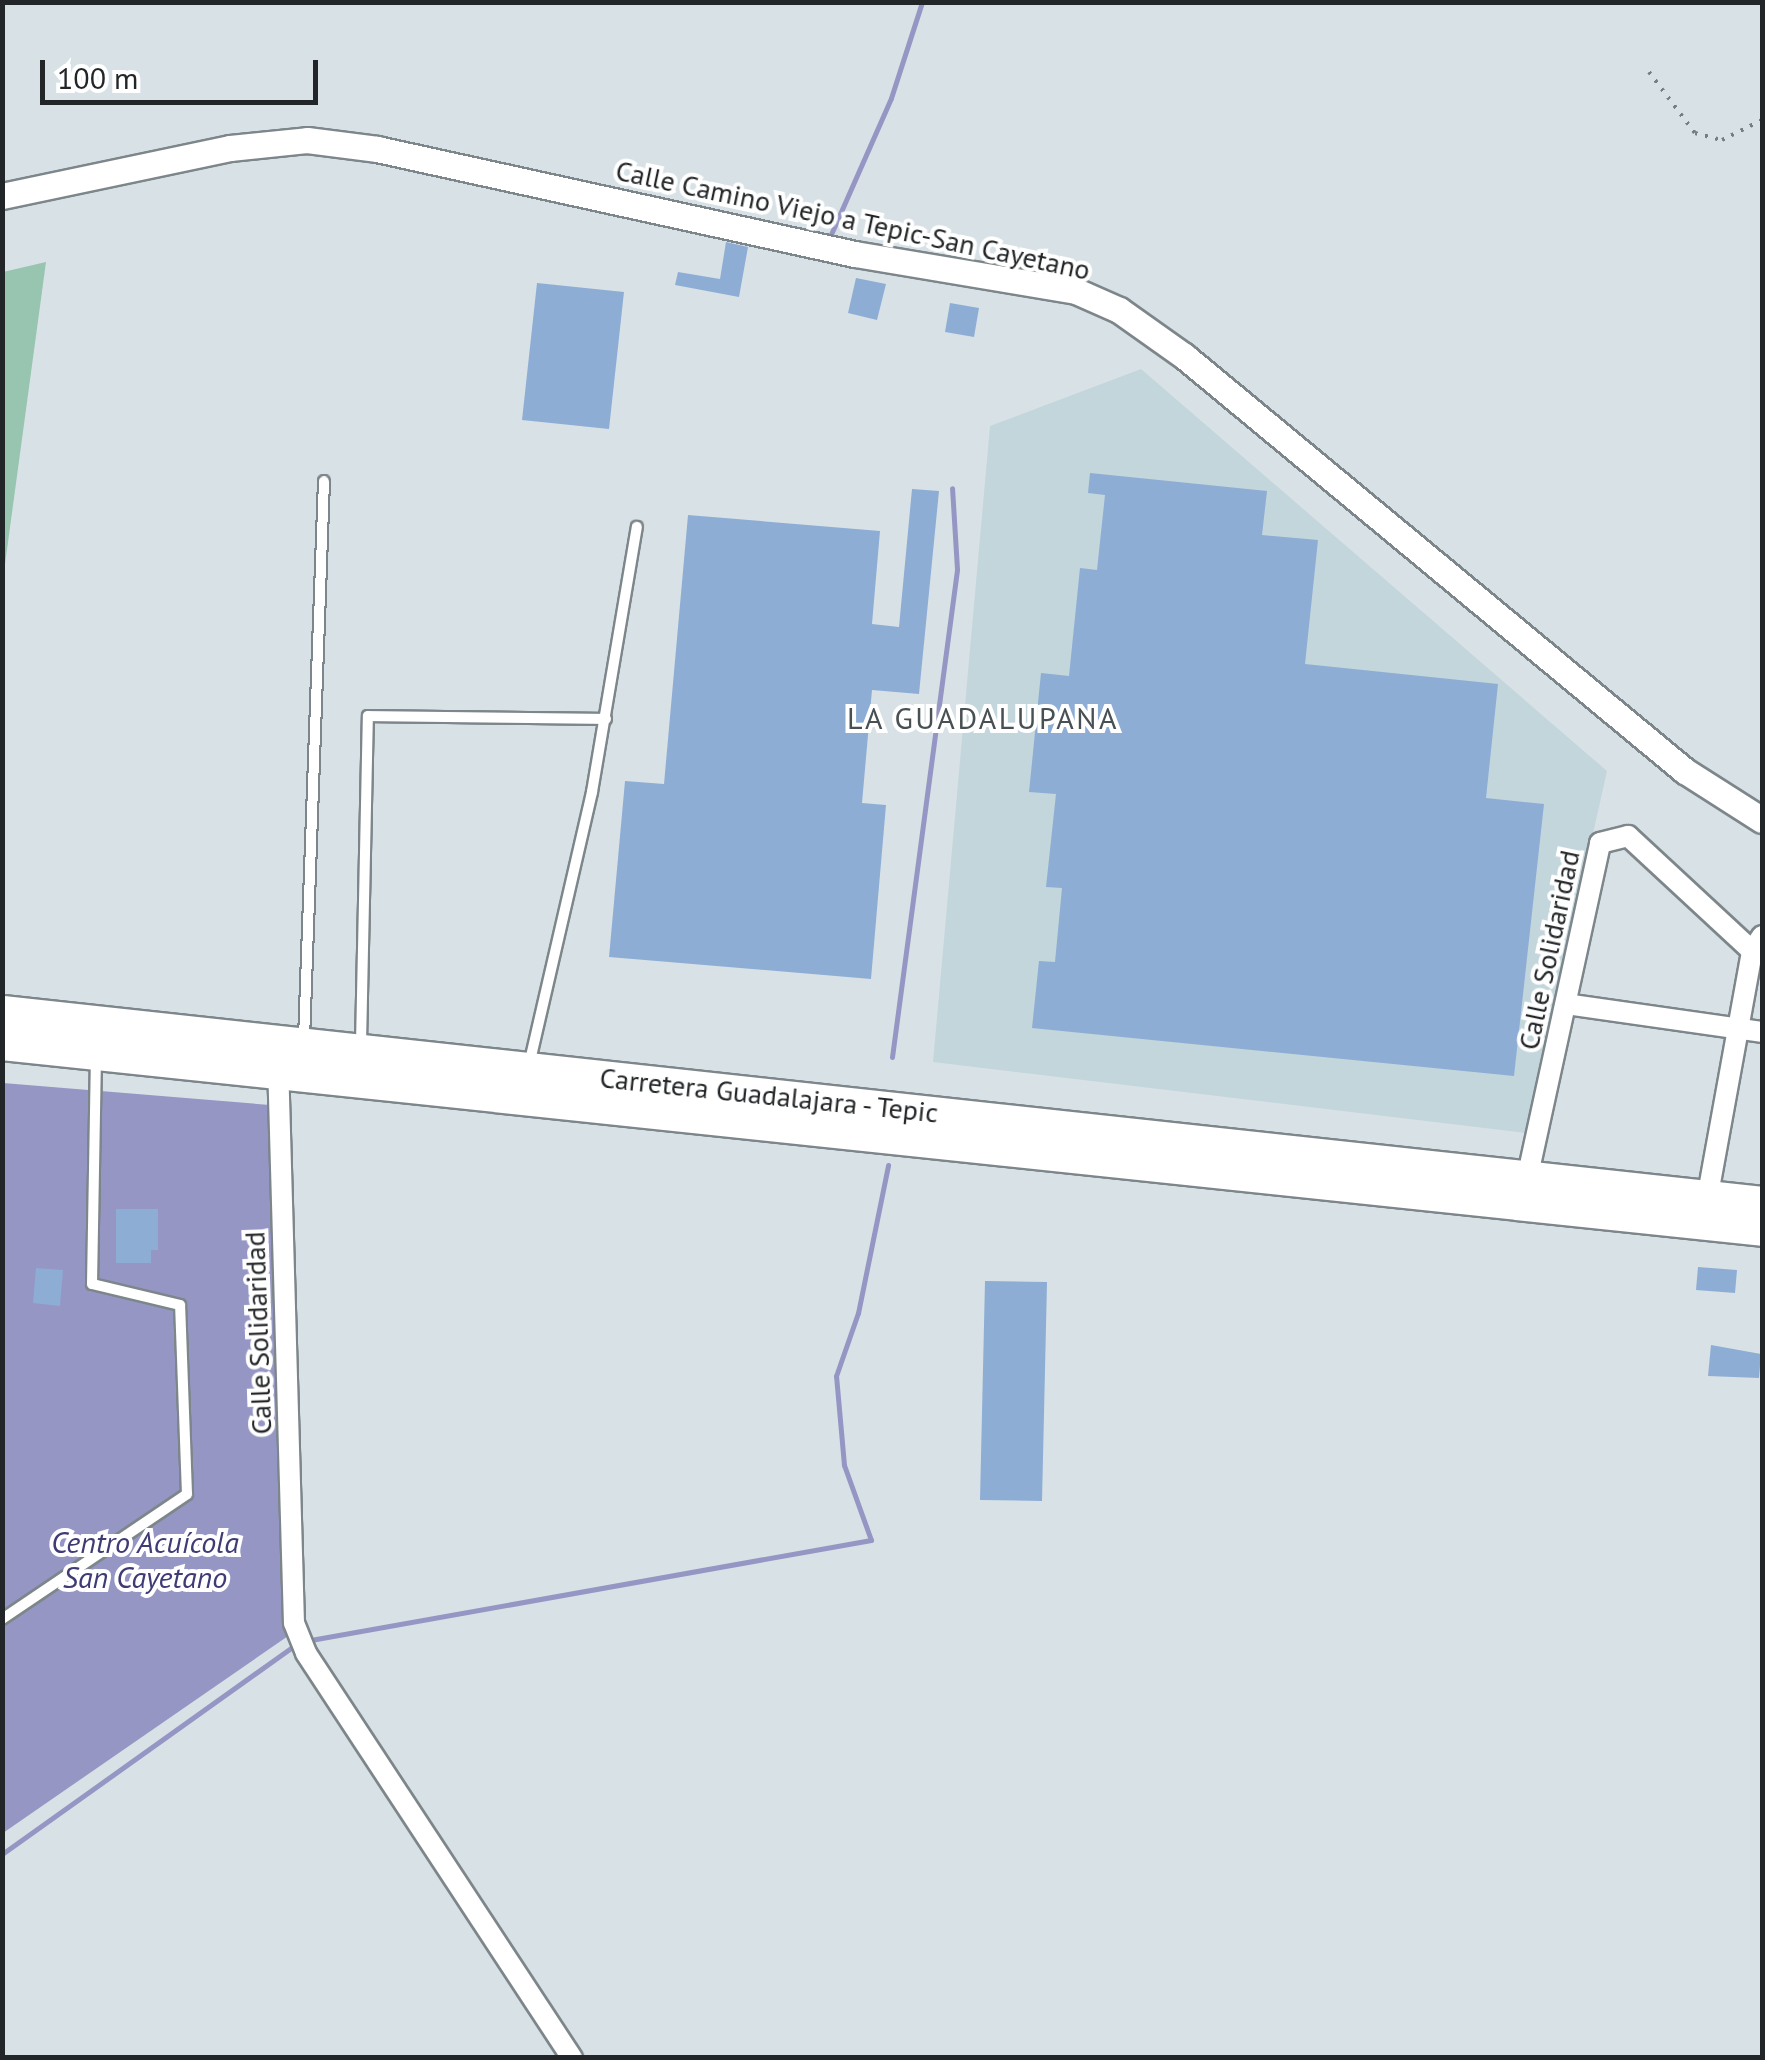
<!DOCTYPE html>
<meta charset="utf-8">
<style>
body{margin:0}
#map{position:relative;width:1765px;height:2060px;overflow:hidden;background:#d8e2e6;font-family:"PT Sans",sans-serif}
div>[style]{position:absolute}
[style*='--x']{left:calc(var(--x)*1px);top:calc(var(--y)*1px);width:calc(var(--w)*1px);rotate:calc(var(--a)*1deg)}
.built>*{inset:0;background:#c3d6dc}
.green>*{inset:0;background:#97c5af}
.water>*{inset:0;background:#9596c4}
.stream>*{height:5px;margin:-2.5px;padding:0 2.5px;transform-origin:2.5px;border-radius:2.5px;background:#9596c4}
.building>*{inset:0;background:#8dadd5}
.path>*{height:4px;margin-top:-2px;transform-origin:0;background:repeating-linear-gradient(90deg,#767c7f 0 2.5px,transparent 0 10.5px)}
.roads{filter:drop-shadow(2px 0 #7d868a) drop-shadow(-2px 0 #7d868a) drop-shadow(0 2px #7d868a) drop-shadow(0 -2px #7d868a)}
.service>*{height:10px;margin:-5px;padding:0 5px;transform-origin:5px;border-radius:5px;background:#fff}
.minor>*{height:20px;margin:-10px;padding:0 10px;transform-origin:10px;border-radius:10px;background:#fff}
.tertiary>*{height:25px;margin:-12.5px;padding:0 12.5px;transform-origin:12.5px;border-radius:12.5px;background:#fff}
.trunk>*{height:35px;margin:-17.5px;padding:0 17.5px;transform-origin:17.5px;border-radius:17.5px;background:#fff}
span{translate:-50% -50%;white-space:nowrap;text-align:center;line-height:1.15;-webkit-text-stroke:8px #fff;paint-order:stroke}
.street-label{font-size:28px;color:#232628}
.neighbourhood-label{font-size:30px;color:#485053;letter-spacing:2.5px}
.water-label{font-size:30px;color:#3e3b75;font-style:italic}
.frame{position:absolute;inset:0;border:5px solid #232628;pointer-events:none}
.scale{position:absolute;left:40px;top:60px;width:278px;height:45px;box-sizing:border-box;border:5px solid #232628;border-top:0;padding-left:12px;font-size:30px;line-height:35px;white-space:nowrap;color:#232628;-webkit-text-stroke:8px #fff;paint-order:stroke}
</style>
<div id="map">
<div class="built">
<i style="clip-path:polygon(1141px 369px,1607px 771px,1526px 1133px,933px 1062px,990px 426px)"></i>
</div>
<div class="green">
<i style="clip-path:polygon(46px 262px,3px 579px,3px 272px)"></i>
</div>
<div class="water">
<i style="clip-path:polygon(3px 1083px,270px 1105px,291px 1634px,3px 1833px)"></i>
</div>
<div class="stream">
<i style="--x:828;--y:241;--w:156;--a:-66.2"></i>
<i style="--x:891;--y:98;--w:101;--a:-72.1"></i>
<i style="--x:892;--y:1057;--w:492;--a:-82.4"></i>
<i style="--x:957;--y:569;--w:81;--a:-93.5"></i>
<i style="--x:305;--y:1641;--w:575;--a:-10.12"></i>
<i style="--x:871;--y:1540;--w:80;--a:-109.8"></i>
<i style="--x:844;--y:1465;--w:89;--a:-95.1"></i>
<i style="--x:836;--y:1376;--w:67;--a:-70.8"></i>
<i style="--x:858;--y:1313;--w:151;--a:-78.5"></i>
<i style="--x:2;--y:1854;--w:360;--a:-35.5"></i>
</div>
<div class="building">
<i style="clip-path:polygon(726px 242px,748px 247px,739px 297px,675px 285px,678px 272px,720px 279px)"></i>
<i style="clip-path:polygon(856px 278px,886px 284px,877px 320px,848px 313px)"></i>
<i style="clip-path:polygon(537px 283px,624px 292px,609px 429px,522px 420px)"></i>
<i style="clip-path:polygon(950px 303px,979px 308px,974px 337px,945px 332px)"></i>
<i style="clip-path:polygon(1090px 473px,1267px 491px,1262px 535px,1318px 540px,1305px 664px,1498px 684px,1486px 798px,1544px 804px,1514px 1076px,1032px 1028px,1039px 961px,1055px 962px,1062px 888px,1046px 887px,1056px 794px,1029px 792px,1041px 673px,1069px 676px,1080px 568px,1097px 570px,1105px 495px,1088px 493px)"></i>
<i style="clip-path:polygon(912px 489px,939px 491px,919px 694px,872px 690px,862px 803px,886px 805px,871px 979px,609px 957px,625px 781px,664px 784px,688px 515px,880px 531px,872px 624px,899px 627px)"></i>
<i style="clip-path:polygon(116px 1209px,158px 1209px,158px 1250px,151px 1250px,151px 1263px,116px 1263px)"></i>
<i style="clip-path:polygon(1698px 1267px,1737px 1270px,1735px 1293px,1696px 1290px)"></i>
<i style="clip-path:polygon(36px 1268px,63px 1270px,60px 1306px,33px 1303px)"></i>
<i style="clip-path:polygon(985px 1281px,1047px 1282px,1042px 1501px,980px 1500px)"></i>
<i style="clip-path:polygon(1711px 1345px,1761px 1354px,1759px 1378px,1708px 1376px)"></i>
</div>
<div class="path">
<i style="--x:1649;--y:72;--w:76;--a:53"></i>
<i style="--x:1695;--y:133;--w:28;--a:15"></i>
<i style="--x:1722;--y:140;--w:45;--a:-26.6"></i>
</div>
<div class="roads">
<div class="service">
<i style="--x:304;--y:1039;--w:558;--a:-87.95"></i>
<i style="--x:361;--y:1044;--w:328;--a:-88.8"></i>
<i style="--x:368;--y:716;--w:238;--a:0.7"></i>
<i style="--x:529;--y:1065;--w:280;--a:-77"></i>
<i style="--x:592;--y:792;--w:269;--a:-80.4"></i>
<i style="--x:2;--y:1619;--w:223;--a:-34"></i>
<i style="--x:187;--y:1494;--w:189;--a:-92.1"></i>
<i style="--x:180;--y:1305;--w:90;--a:-166.6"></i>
<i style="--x:92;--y:1284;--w:226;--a:-89"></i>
</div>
<div class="minor">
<i style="--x:1566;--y:1004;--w:198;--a:8.1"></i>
<i style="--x:278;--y:1062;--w:561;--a:88.37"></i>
<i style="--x:294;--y:1623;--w:32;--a:68"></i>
<i style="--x:306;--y:1653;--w:485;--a:56.7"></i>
<i style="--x:1525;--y:1188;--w:353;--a:-77.7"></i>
<i style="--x:1600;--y:843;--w:29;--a:-14"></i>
<i style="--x:1628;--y:836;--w:169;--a:42.8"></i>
<i style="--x:1706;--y:1205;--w:258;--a:-79.7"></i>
<i style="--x:1752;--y:951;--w:18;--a:-56"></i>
</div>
<div class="tertiary">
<i style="--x:2;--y:196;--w:233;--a:-11.9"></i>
<i style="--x:230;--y:148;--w:77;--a:-5.9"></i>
<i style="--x:307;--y:140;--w:71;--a:7.3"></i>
<i style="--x:377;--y:149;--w:489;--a:12.4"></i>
<i style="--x:855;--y:254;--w:224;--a:9.5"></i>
<i style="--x:1076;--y:291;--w:47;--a:23.8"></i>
<i style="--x:1119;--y:310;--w:80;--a:35.3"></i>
<i style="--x:1184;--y:356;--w:651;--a:39.64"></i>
<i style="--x:1685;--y:771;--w:91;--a:32.5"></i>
</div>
<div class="trunk">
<i style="--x:2;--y:1013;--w:1770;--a:6.19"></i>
<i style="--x:2;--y:1042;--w:1770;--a:6.03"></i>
</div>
</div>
<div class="street-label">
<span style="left:853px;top:220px;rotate:12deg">Calle Camino Viejo a Tepic-San Cayetano</span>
<span style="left:1549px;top:950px;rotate:-78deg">Calle Solidaridad</span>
<span style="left:769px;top:1095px;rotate:6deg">Carretera Guadalajara - Tepic</span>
<span style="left:258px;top:1333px;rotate:-92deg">Calle Solidaridad</span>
</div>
<div class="neighbourhood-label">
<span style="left:983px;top:718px">LA GUADALUPANA</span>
</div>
<div class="water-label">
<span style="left:145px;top:1559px">Centro Acuícola<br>San Cayetano</span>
</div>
<div class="frame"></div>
<div class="scale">100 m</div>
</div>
